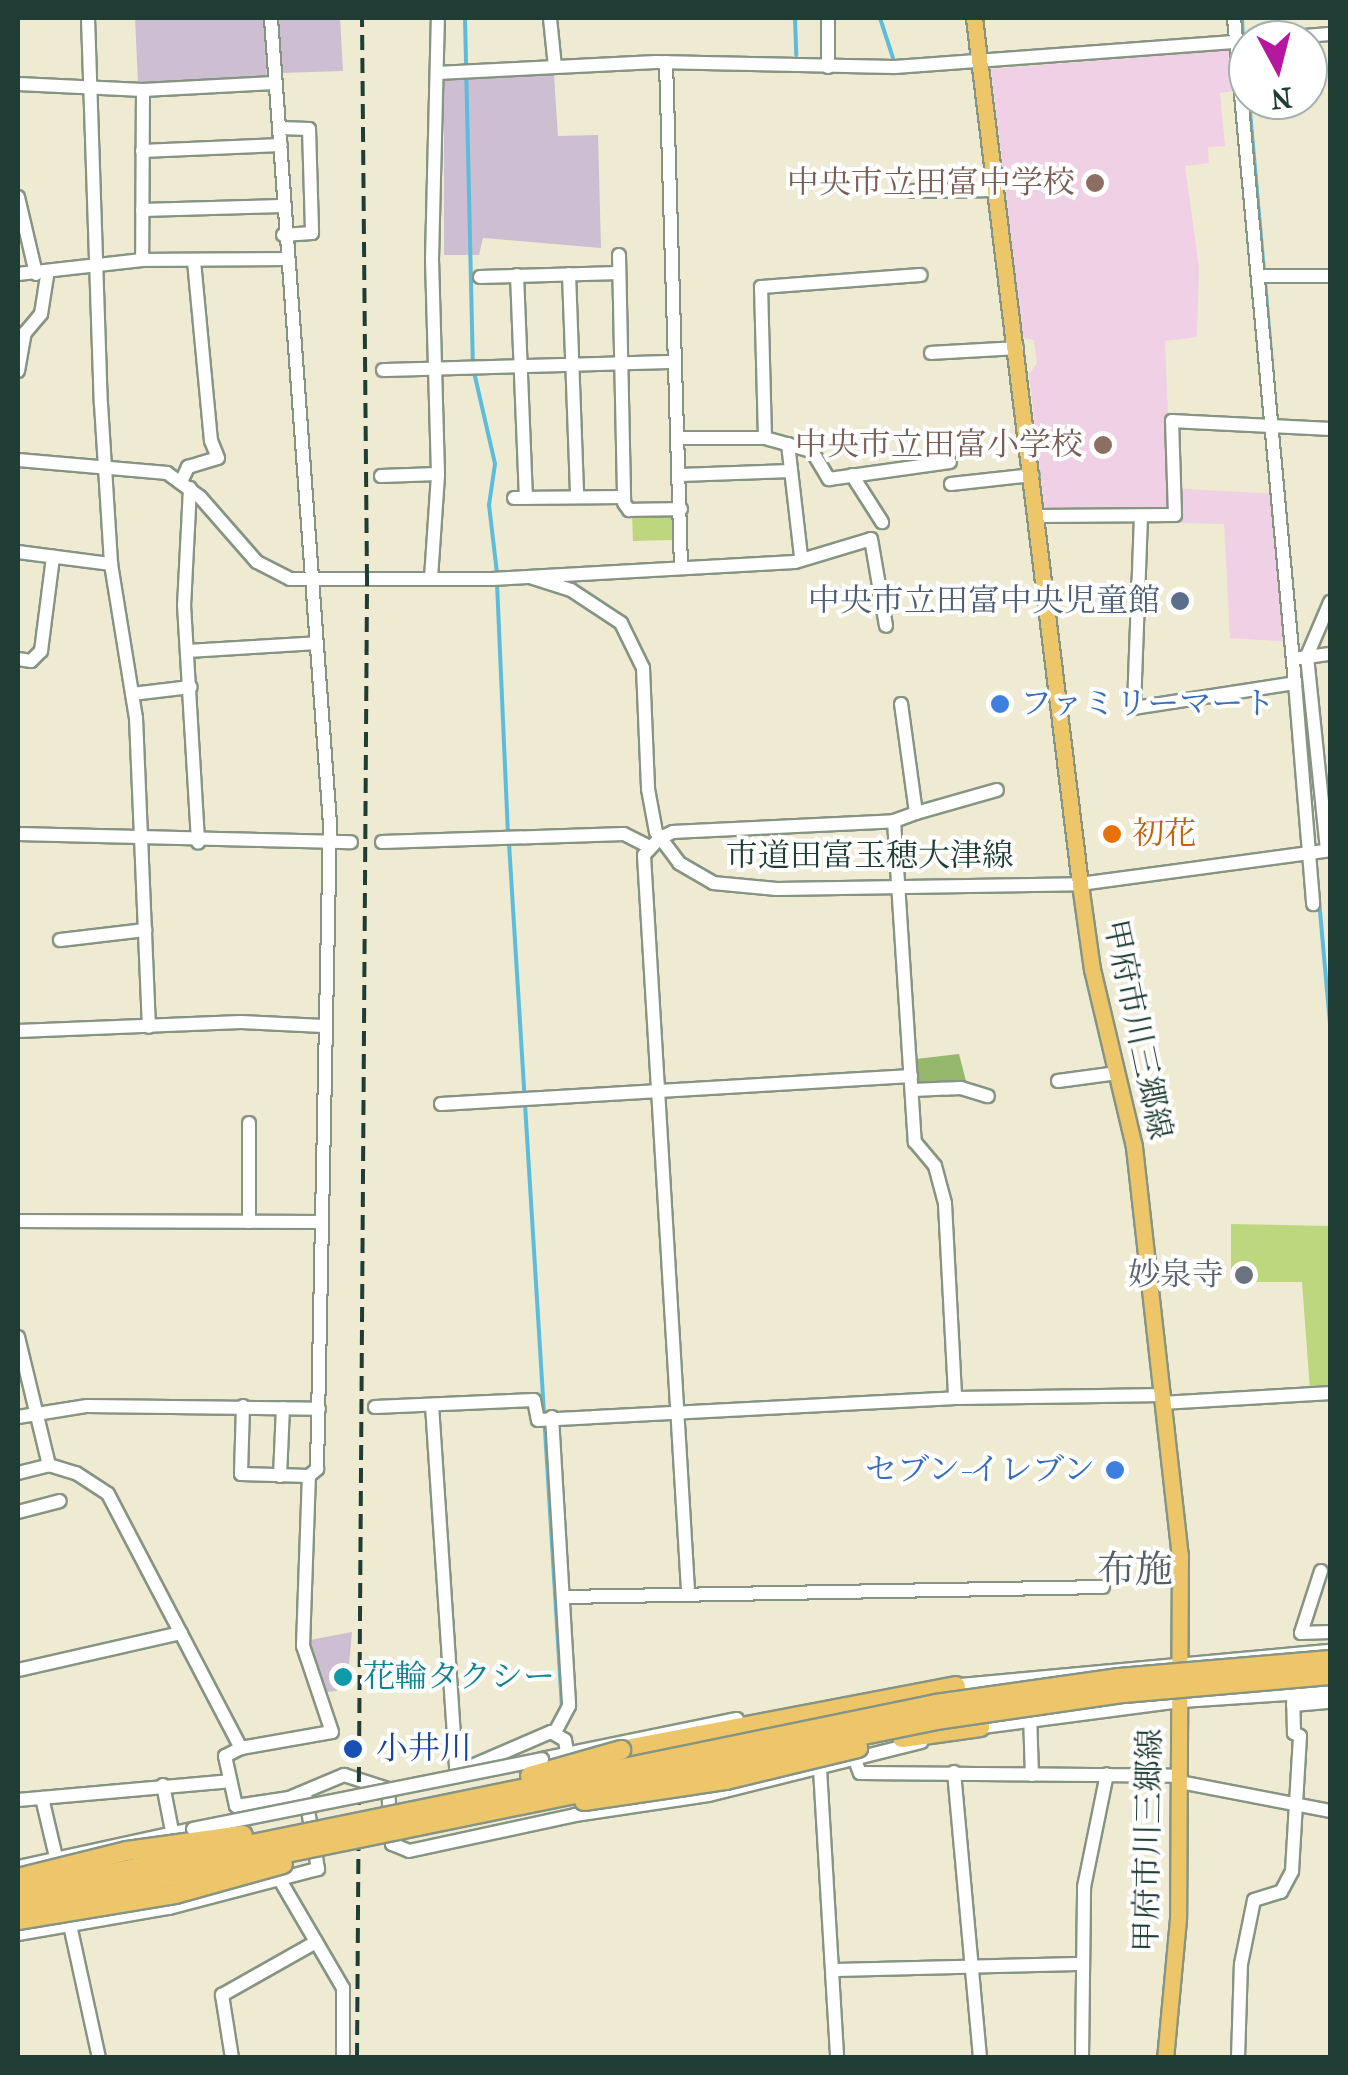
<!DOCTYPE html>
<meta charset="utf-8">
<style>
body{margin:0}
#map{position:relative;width:1348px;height:2075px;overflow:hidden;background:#efead2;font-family:"IM FELL French Canon","Noto Serif JP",serif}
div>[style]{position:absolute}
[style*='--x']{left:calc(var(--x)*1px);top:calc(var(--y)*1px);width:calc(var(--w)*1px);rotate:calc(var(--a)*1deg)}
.built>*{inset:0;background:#f0d0e5}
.industrial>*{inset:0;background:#cebed2}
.green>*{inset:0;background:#bcd77d}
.forest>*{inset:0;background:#95b86c}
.stream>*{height:4px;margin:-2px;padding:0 2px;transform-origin:2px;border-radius:2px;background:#5cbcda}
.roads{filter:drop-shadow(2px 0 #879483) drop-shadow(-2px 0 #879483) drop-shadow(0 2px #879483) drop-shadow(0 -2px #879483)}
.minor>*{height:12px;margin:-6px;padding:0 6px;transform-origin:6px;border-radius:6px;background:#fff}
.major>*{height:15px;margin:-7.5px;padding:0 7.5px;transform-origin:7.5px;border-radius:7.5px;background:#ecc669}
.highway>*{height:18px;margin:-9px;padding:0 9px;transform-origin:9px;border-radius:9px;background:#ecc669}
.rail>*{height:4px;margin-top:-2px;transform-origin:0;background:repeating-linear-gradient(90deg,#1f3d34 0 15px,transparent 0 23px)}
.bridges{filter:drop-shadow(2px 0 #879483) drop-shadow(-2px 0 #879483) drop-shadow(0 2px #879483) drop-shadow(0 -2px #879483)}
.minor-bridge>*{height:12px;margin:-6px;padding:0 6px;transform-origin:6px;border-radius:6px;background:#fff}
.highway-bridge>*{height:18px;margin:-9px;padding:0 9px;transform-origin:9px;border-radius:9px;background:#ecc669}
.dots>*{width:28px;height:28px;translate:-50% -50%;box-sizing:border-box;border:5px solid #fff;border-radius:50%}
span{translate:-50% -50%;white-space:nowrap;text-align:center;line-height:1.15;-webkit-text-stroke:8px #fff;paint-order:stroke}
.education-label{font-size:32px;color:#785e54}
.right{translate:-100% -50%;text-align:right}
.service-label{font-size:32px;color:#4e5e75}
.shop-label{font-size:32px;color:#366cbe}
.left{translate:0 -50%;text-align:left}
.food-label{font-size:32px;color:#c56008}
.street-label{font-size:32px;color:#1f3d34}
.worship-label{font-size:32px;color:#5b616d}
.culture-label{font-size:32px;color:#0d838f}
.transit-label{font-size:32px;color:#164399}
.quarter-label{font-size:38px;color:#545e65}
.frame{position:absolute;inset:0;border:20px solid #1f3d34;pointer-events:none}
.north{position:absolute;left:1228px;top:20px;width:100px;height:100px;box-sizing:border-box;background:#fff;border:2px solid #a5b1ae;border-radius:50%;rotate:173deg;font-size:28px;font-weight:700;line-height:40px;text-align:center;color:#1f3d34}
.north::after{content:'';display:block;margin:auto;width:35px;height:45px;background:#b5179e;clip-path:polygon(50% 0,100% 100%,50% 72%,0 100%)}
</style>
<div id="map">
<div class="built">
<i style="clip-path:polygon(1232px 50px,1236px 91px,1220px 93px,1225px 146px,1208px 147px,1209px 163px,1185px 166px,1199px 268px,1197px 337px,1165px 341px,1171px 488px,1276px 494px,1289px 642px,1230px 638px,1224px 524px,1180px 523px,1171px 511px,1045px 513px,1029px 374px,1037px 363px,1034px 340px,1023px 338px,991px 69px)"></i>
</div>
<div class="industrial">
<i style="clip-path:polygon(135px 18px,264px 18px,267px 81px,138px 83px)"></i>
<i style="clip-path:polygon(276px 18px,340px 18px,343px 71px,280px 73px)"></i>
<i style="clip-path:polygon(554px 74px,558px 136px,598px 135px,601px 248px,483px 238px,479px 255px,444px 255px,444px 78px)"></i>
<i style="clip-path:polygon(352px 1632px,349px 1664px,338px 1664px,337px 1691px,326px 1692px,310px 1640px)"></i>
</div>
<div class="green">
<i style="clip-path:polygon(673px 513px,673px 540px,633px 541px,632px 514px)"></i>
<i style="clip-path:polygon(1231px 1224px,1330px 1226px,1330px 1388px,1310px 1390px,1302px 1282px,1231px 1282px)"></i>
</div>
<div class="forest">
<i style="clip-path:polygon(959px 1054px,967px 1085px,918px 1083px,916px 1059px)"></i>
</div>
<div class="stream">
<i style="--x:465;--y:18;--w:344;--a:88.7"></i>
<i style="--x:795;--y:18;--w:37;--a:88"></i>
<i style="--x:880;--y:18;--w:42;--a:72"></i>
<i style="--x:1242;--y:18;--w:19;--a:87"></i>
<i style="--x:1249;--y:100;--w:172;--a:85"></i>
<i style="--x:1265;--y:281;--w:95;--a:85.2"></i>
<i style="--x:474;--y:372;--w:94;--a:77.1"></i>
<i style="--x:495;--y:464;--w:41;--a:98.3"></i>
<i style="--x:489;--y:505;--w:68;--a:83.3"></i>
<i style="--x:497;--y:583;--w:250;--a:87.5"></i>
<i style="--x:509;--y:843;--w:865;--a:86.49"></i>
<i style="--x:1318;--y:889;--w:135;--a:84.9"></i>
</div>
<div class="roads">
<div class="minor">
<i style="--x:88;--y:18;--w:386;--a:88.1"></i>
<i style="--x:101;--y:404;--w:160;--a:86.4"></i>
<i style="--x:111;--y:564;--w:156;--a:80.8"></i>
<i style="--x:136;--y:718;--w:309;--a:87.6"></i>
<i style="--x:550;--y:18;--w:49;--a:84.2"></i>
<i style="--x:828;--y:18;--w:49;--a:90"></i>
<i style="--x:1254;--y:40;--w:76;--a:-4.5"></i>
<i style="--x:666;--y:62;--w:504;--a:88.3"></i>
<i style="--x:437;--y:73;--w:219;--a:-2.9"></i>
<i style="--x:656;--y:62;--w:238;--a:1.2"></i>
<i style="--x:894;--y:67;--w:355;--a:-4.2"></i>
<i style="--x:18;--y:84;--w:125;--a:2.7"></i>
<i style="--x:143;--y:90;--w:131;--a:-3.1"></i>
<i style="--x:143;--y:90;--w:170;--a:90.3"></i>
<i style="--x:142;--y:260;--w:142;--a:-0.4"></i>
<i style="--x:279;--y:128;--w:30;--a:2"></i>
<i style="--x:309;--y:129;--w:104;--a:88.3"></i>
<i style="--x:312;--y:233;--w:29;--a:176"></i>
<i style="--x:142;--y:151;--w:139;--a:-2.5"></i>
<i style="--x:913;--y:191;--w:84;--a:-0.7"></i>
<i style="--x:18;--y:197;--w:79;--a:76.8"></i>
<i style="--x:142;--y:210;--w:140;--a:-1.6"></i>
<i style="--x:619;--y:255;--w:248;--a:88.8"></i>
<i style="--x:624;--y:503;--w:9;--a:54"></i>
<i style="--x:629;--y:510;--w:52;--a:-1.1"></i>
<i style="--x:18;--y:274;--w:125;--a:-6.4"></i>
<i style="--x:569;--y:274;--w:223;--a:87.9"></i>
<i style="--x:517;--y:275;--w:223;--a:87.7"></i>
<i style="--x:1260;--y:276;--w:70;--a:0"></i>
<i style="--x:480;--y:277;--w:139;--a:-1.6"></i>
<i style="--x:931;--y:353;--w:86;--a:-3.3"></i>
<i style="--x:383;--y:370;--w:289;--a:-1.6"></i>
<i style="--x:18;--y:371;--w:39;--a:-80"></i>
<i style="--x:25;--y:333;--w:25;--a:-50"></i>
<i style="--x:41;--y:314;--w:39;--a:-81"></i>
<i style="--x:678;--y:438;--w:87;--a:0"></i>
<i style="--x:765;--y:438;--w:49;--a:15.5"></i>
<i style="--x:812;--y:451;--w:33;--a:59"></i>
<i style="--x:829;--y:479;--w:122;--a:-8"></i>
<i style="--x:765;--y:438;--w:151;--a:-91.5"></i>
<i style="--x:761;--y:287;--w:160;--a:-4.3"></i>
<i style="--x:788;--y:444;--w:114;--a:83.4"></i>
<i style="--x:18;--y:460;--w:150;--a:5"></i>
<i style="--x:167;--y:473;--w:41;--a:36"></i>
<i style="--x:200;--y:497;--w:86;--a:48.8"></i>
<i style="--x:257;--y:562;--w:37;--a:27"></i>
<i style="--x:290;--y:579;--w:202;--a:0"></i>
<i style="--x:492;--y:579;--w:303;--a:-3.2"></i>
<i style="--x:795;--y:562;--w:79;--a:-16.8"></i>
<i style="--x:871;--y:539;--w:88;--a:80.2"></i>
<i style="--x:680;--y:475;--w:111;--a:-2.1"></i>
<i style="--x:852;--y:475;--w:56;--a:57.4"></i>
<i style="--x:381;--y:476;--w:57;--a:-2"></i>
<i style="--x:181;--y:482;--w:17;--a:-65"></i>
<i style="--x:188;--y:467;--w:31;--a:-17"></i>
<i style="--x:218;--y:458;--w:18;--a:-112"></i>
<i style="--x:211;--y:441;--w:180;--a:-95.4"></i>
<i style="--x:951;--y:484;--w:82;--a:-6.3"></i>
<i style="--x:190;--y:488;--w:117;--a:92.9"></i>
<i style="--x:184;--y:605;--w:238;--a:86.6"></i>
<i style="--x:514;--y:498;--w:110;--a:-0.5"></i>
<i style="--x:1038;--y:516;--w:137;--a:-0.4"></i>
<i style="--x:1175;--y:515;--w:94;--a:-91.8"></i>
<i style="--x:1172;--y:421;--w:158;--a:2.9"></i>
<i style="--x:1141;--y:516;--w:192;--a:92.1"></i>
<i style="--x:1134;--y:708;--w:163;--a:-8.8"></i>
<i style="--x:1295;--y:683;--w:668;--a:-95.24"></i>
<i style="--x:18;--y:552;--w:94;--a:7.4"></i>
<i style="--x:530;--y:577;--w:43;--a:17.6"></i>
<i style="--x:571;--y:590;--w:60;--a:33.4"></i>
<i style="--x:621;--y:623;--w:50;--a:63.9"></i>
<i style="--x:643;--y:668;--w:121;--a:87.6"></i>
<i style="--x:648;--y:789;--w:44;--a:79.5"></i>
<i style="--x:656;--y:832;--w:39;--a:53"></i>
<i style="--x:679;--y:863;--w:39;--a:30"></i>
<i style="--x:713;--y:883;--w:64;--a:5.4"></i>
<i style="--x:777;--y:889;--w:303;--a:-0.9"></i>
<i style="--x:1080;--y:884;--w:252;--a:-7.7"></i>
<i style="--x:431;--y:578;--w:104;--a:-86.1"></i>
<i style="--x:438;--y:474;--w:215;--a:-91.6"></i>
<i style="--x:432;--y:259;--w:241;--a:-88.6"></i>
<i style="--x:188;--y:651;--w:129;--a:-3.5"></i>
<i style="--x:1300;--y:658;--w:30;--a:-8"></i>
<i style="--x:18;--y:659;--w:13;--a:9"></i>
<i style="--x:31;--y:661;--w:14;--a:-45"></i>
<i style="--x:41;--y:651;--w:95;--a:-82.7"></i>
<i style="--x:1295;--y:683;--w:222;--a:85.3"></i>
<i style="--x:132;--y:694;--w:59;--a:-6.8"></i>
<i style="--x:916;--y:813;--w:84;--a:-15.9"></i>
<i style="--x:894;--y:821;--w:23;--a:-20"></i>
<i style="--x:916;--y:813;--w:110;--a:-97.8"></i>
<i style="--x:18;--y:834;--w:333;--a:1.4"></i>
<i style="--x:382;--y:842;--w:242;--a:-1.9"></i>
<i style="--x:624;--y:834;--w:28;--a:27"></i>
<i style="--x:1327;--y:850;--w:195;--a:-95.9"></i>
<i style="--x:1307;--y:656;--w:59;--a:-66.9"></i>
<i style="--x:60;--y:940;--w:86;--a:-6.7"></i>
<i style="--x:18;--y:1031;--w:223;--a:-2.3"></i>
<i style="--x:241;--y:1022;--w:82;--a:2.8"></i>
<i style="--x:1058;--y:1081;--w:60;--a:-7.7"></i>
<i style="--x:913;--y:1090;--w:48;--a:-2.4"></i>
<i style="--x:961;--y:1088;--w:28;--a:17"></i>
<i style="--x:441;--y:1104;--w:471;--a:-3.4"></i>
<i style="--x:249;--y:1123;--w:99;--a:90"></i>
<i style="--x:18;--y:1221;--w:302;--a:0.2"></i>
<i style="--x:18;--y:1337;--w:132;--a:76.4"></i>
<i style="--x:1163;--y:1403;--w:167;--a:-3.4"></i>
<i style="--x:432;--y:1405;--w:367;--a:86.2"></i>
<i style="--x:243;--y:1406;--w:68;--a:91.7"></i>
<i style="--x:241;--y:1474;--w:68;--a:1.7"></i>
<i style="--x:375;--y:1407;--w:159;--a:-2.5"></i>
<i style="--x:534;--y:1400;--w:20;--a:79"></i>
<i style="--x:538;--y:1420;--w:418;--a:-3"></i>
<i style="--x:955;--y:1398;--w:207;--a:-0.8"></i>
<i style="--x:18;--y:1417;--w:70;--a:-9.1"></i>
<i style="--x:87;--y:1406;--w:232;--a:0.7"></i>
<i style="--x:552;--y:1417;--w:289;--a:86.6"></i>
<i style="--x:569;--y:1706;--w:30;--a:118"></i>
<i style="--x:18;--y:1473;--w:32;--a:-14"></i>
<i style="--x:49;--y:1465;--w:28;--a:17"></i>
<i style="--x:76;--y:1473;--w:38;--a:33"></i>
<i style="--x:108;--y:1494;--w:287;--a:62.4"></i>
<i style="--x:241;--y:1748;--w:18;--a:153"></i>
<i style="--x:225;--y:1756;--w:51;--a:77.6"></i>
<i style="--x:236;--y:1806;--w:54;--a:-8.6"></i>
<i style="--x:289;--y:1798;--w:60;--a:-22.7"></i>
<i style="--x:344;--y:1775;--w:46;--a:17.7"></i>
<i style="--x:280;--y:1476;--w:68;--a:-87.5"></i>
<i style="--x:18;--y:1512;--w:43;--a:-14.7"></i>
<i style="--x:1321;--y:1571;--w:65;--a:107.9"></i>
<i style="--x:1301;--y:1633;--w:29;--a:-2"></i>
<i style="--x:688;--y:1590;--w:736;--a:-93.43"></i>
<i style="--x:644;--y:855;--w:23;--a:-47"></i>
<i style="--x:660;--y:838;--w:14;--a:-25"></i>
<i style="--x:673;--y:832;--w:221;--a:-2.8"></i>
<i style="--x:894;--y:821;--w:322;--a:86.3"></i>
<i style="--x:915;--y:1142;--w:31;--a:50"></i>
<i style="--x:935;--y:1166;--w:39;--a:75"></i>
<i style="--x:945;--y:1204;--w:194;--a:87"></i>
<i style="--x:564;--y:1597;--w:539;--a:-1.06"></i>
<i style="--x:18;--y:1670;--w:167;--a:-12.8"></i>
<i style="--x:950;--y:1686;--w:382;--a:-5.3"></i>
<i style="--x:1293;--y:1705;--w:37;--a:-5"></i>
<i style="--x:1030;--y:1713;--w:62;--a:88.2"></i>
<i style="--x:975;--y:1728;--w:207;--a:-7.5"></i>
<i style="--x:1180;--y:1701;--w:150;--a:-3.8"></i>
<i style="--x:241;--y:1748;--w:92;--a:-10"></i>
<i style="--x:332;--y:1732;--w:91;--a:-108.6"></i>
<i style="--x:303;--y:1646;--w:170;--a:-88"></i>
<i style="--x:309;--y:1476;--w:11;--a:-41"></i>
<i style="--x:317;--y:1469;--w:645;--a:-88.85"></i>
<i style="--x:330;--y:824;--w:808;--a:-94.19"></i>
<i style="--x:542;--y:1759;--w:199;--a:-11.6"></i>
<i style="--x:855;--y:1760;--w:14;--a:69"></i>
<i style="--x:860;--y:1773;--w:320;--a:0.5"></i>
<i style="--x:465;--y:1769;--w:94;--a:-23.3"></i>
<i style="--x:551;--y:1732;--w:16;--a:30"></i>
<i style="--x:565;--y:1740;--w:18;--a:81"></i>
<i style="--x:820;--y:1769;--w:289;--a:86.6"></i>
<i style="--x:954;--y:1772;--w:287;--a:84.8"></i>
<i style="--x:1180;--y:1782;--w:153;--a:10.9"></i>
<i style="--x:163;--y:1785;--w:52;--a:78.9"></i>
<i style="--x:388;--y:1789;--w:55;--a:85.8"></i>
<i style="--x:392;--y:1844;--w:18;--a:22"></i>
<i style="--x:409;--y:1851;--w:170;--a:-12.2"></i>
<i style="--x:575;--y:1815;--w:135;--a:-8.5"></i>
<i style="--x:709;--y:1795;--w:219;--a:-14"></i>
<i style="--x:42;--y:1798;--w:61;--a:76.7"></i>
<i style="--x:18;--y:1800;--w:212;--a:-5.1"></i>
<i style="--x:18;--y:1867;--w:179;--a:-12.3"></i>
<i style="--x:280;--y:1880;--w:125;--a:59.7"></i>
<i style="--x:343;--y:1988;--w:70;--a:90"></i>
<i style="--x:70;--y:1925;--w:136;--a:77.7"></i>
<i style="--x:18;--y:1934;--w:153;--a:-9.8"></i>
<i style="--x:169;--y:1908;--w:154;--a:-14.7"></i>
<i style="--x:318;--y:1869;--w:71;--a:-99.7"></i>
<i style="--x:832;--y:1970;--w:249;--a:-1.4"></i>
<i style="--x:232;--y:2058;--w:64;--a:-99"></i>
<i style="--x:222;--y:1995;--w:108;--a:-29.4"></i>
<i style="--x:1082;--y:2058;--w:171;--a:-89.3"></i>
<i style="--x:1084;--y:1887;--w:115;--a:-78.5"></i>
<i style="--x:1238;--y:2058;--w:94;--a:-88.2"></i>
<i style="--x:1241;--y:1964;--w:65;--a:-78.5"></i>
<i style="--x:1254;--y:1900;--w:28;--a:-17"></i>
<i style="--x:1281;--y:1892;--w:24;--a:-62"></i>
<i style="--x:1292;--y:1871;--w:135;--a:-86.6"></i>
<i style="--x:1300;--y:1736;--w:7;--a:-153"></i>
<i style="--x:1294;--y:1733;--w:40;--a:-91.4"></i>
</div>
<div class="major">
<i style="--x:974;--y:18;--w:872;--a:83.02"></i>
<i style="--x:1080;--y:884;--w:86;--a:82"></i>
<i style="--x:1092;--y:969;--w:183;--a:76.7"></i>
<i style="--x:1134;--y:1147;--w:411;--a:83.6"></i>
<i style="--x:1180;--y:1555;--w:364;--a:90.3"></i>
<i style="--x:1178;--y:1919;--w:140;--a:95.3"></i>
</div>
<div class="highway">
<i style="--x:902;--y:1738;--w:79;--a:-8"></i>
<i style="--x:621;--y:1750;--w:341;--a:-10.8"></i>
</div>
</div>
<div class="rail">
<i style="--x:357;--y:2058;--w:1479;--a:-89.61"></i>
<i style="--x:367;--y:579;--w:561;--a:-90.51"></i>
</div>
<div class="bridges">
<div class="minor-bridge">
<i style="--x:193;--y:1829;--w:356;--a:-11.3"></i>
</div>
<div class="highway-bridge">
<i style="--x:530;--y:1776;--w:95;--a:-15.9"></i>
<i style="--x:584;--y:1801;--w:144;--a:-8.4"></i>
<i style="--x:726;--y:1780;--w:136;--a:-13.6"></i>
<i style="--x:18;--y:1878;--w:112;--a:-13.9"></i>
<i style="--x:127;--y:1851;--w:117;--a:-7.9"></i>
<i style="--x:18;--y:1892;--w:937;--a:-11.57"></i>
<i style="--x:936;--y:1704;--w:185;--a:-8.1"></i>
<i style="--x:1119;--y:1678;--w:212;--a:-4.9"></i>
<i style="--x:18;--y:1908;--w:937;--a:-11.57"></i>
<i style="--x:936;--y:1720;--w:190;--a:-8.2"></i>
<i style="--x:1124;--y:1693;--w:207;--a:-5"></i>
<i style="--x:18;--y:1920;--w:159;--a:-9.4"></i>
<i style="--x:175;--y:1894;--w:112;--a:-15.5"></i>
</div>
</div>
<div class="dots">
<i style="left:1095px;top:183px;background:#8d6e63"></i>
<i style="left:1103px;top:445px;background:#8d6e63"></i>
<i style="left:1180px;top:601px;background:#5c6f8a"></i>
<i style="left:1000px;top:704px;background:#3f7fe0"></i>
<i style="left:1112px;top:834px;background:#e8710a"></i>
<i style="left:1244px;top:1275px;background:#6b7280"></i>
<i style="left:1115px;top:1470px;background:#3f7fe0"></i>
<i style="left:343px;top:1677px;background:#0f9aa8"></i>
<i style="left:353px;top:1749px;background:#1a4fb4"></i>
</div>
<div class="education-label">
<span class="right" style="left:1075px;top:183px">中央市立田富中学校</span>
<span class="right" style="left:1083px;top:445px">中央市立田富小学校</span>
</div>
<div class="service-label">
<span class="right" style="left:1160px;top:601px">中央市立田富中央児童館</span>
</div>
<div class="shop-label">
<span class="left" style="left:1020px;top:704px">ファミリーマート</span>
<span class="right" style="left:1095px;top:1470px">セブン-イレブン</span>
</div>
<div class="food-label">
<span class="left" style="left:1132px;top:834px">初花</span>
</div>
<div class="street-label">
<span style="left:870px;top:856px">市道田富玉穂大津線</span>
<span style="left:1137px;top:1030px;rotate:78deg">甲府市川三郷線</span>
<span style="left:1149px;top:1840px;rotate:-89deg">甲府市川三郷線</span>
</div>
<div class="worship-label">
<span class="right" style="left:1224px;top:1275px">妙泉寺</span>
</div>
<div class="culture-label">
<span class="left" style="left:363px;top:1677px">花輪タクシー</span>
</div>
<div class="transit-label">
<span class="left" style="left:376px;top:1749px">小井川</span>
</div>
<div class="quarter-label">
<span style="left:1135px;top:1570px">布施</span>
</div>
<div class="frame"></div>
<div class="north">N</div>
</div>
